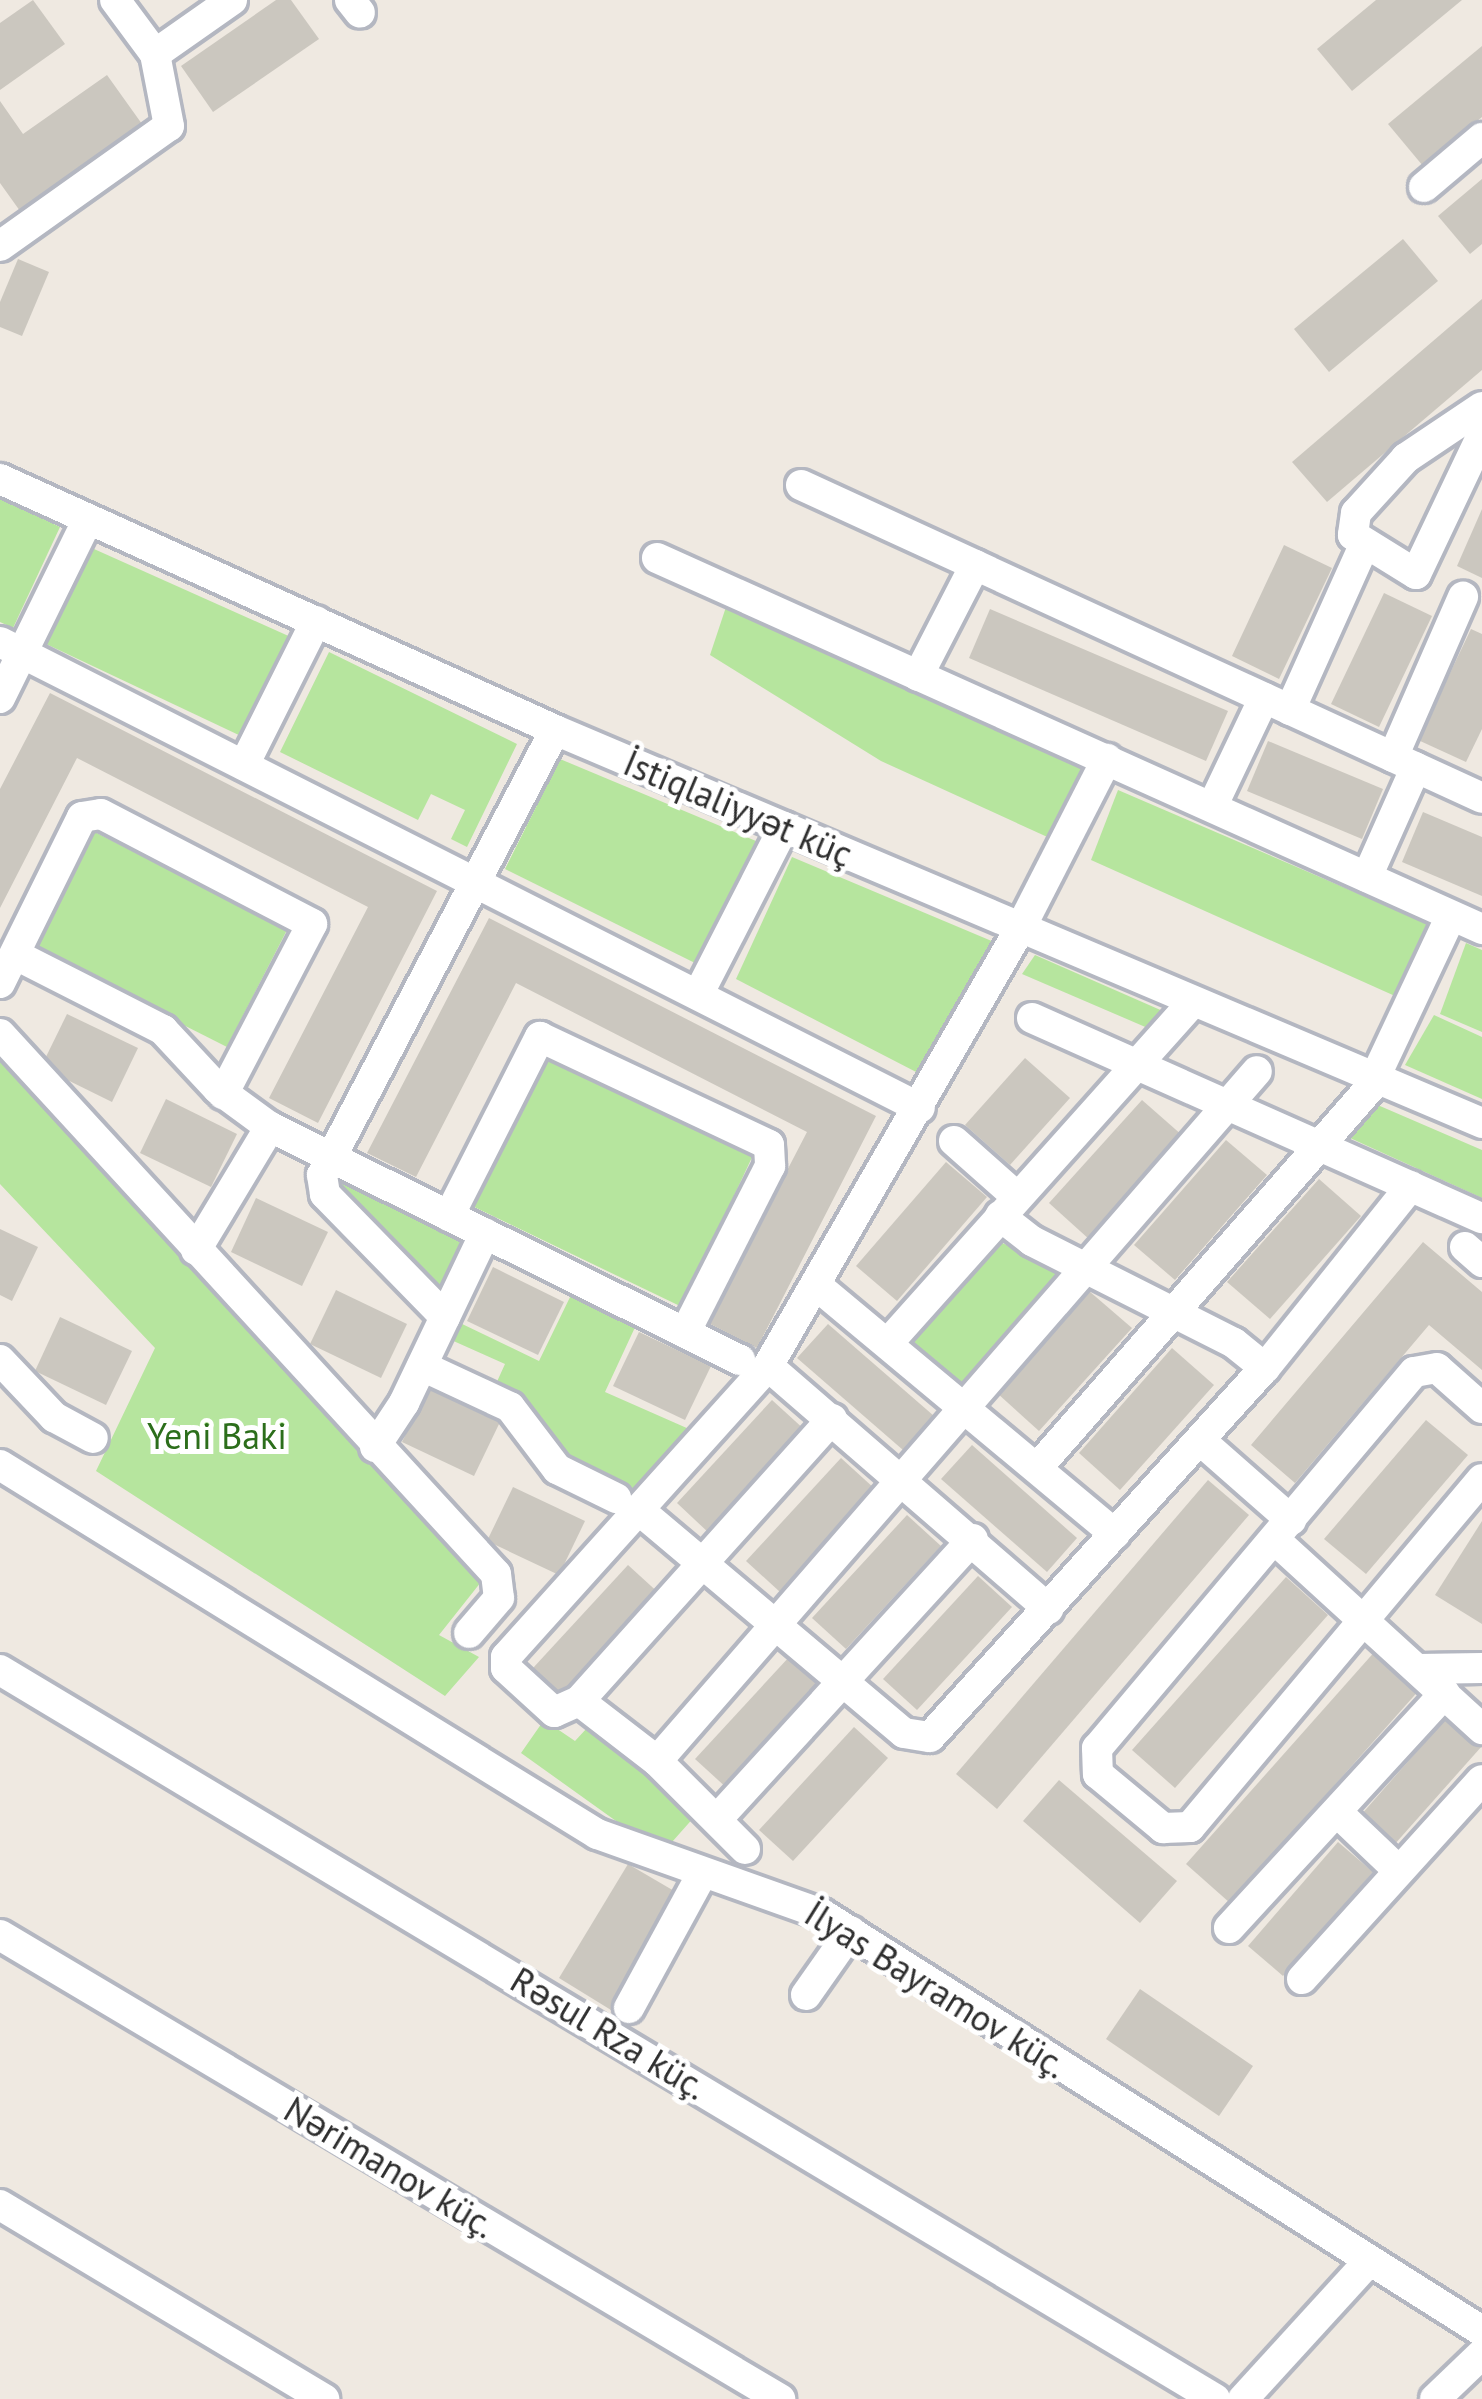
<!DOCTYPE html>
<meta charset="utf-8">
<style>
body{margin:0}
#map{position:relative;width:1482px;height:2399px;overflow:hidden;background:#efe9e1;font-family:"PT Sans",sans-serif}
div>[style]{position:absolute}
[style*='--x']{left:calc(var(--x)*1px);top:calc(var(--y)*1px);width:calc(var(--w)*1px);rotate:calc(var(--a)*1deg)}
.green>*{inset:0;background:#b6e59e}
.building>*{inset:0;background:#cbc7bf}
.roads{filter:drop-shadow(3px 0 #b4b7c1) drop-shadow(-3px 0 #b4b7c1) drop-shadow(0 3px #b4b7c1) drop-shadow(0 -3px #b4b7c1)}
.minor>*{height:30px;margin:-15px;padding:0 15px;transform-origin:15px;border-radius:15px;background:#fff}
span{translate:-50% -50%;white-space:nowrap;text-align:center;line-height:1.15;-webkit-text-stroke:10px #fff;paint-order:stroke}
.street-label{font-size:36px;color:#2e2e2e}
.park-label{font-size:36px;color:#2c6e1b}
</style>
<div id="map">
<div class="green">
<i style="clip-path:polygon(0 498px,60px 527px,13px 628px,0 622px)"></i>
<i style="clip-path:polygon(94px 549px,293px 638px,243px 737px,44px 643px)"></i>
<i style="clip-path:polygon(726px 607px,1089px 767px,1054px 840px,881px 761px,710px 655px)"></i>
<i style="clip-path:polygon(329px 652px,517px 744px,467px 847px,451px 839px,465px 810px,431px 794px,418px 820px,280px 752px)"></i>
<i style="clip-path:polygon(560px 759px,756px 841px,695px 963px,505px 869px)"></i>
<i style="clip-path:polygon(1118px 790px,1429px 924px,1395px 996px,1091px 860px)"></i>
<i style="clip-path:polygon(91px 830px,287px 930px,227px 1047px,31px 948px)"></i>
<i style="clip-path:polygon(792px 857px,994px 942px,920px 1074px,736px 979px)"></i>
<i style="clip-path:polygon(1466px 943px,1482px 950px,1482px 1032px,1440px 1014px)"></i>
<i style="clip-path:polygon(1035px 955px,1165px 1012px,1150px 1029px,1022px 974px)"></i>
<i style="clip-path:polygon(1434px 1015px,1482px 1037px,1482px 1099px,1405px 1065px)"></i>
<i style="clip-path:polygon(546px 1052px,754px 1153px,682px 1307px,468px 1204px)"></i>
<i style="clip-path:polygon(0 1060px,481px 1582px,439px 1635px,479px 1657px,445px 1696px,96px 1471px,155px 1348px,0 1184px)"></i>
<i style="clip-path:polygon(1373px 1103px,1482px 1150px,1482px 1198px,1350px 1138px)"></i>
<i style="clip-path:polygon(345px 1180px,464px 1239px,436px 1293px,337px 1191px)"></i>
<i style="clip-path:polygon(1000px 1242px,1066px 1271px,966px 1387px,910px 1341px)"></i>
<i style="clip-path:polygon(572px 1293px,637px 1323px,605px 1392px,689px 1429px,633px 1489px,558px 1452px,530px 1406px,495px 1386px,505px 1364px,449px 1339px,458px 1322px,539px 1361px)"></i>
<i style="clip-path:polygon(544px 1720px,575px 1741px,587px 1728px,696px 1815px,672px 1842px,637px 1836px,521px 1753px)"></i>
</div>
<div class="building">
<i style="clip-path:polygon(33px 0,65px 44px,0 90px,0 23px)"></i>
<i style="clip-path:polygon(276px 0,291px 0,319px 39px,213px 112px,181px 66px)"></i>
<i style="clip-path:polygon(1376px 0,1462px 0,1352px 91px,1317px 49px)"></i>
<i style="clip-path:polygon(1482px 46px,1482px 117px,1423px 166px,1388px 124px)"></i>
<i style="clip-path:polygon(107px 75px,142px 124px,20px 211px,0 183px,0 101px,23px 134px)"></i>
<i style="clip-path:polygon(1482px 179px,1482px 244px,1470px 254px,1438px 216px)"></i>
<i style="clip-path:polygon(1403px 239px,1438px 281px,1329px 372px,1294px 329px)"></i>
<i style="clip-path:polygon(18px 259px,49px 272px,22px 336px,0 327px,0 302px)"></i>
<i style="clip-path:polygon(1482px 299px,1482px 370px,1327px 502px,1292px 462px)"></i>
<i style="clip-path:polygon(1482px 509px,1482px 578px,1457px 566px)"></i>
<i style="clip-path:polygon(1284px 545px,1332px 568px,1279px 679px,1232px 656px)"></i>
<i style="clip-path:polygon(1384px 593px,1432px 616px,1379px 727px,1331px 704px)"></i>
<i style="clip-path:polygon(990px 609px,1228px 711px,1206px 761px,969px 658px)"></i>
<i style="clip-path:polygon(1471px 629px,1482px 634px,1482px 729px,1466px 762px,1418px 740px)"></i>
<i style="clip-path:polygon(50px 693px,437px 891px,318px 1123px,269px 1098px,368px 907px,77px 758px,0 908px,0 789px)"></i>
<i style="clip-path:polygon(1268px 741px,1383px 789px,1362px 839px,1247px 791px)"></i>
<i style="clip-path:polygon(1423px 812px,1482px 837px,1482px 896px,1402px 862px)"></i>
<i style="clip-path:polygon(489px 918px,876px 1116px,757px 1348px,708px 1323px,807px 1132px,516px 983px,416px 1177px,367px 1153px)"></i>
<i style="clip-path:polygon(67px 1014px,138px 1048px,112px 1102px,41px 1067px)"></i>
<i style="clip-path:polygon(1025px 1058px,1070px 1098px,1010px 1165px,965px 1125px)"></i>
<i style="clip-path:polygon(166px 1099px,237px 1134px,211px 1187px,140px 1153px)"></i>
<i style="clip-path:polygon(1142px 1100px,1183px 1136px,1090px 1240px,1049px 1203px)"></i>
<i style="clip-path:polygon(1226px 1140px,1267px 1175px,1175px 1280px,1134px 1245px)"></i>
<i style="clip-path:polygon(946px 1162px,987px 1197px,897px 1301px,856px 1266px)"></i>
<i style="clip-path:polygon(1319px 1179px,1361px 1216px,1270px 1319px,1227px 1282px)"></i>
<i style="clip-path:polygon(256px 1198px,328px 1232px,302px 1286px,231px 1252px)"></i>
<i style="clip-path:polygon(0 1229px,38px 1247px,12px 1301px,0 1295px)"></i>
<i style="clip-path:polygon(1423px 1242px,1482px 1292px,1482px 1370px,1429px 1325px,1295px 1483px,1251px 1445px)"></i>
<i style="clip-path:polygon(493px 1267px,564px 1302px,538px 1355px,467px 1321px)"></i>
<i style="clip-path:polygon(336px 1290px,407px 1324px,381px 1378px,310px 1344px)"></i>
<i style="clip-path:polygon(1089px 1291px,1132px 1328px,1039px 1431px,997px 1393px)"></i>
<i style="clip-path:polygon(60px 1317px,132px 1351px,106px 1405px,35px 1371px)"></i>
<i style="clip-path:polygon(828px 1324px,934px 1416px,903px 1450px,797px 1358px)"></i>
<i style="clip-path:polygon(639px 1332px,711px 1366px,685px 1420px,613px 1386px)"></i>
<i style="clip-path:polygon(1172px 1348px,1214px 1385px,1120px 1490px,1079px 1453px)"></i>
<i style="clip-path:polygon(428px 1388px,500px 1422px,474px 1476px,402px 1442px)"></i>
<i style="clip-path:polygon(772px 1400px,806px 1431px,710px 1534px,677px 1503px)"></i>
<i style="clip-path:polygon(1426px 1420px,1468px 1455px,1366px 1574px,1324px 1539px)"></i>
<i style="clip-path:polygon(972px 1445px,1077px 1538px,1047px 1572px,941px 1479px)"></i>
<i style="clip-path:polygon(841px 1458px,875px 1489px,780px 1592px,746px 1561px)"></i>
<i style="clip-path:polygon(1208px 1480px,1249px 1515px,997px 1809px,956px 1774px)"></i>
<i style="clip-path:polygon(513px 1487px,585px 1521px,559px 1575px,487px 1541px)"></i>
<i style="clip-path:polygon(907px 1515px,941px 1546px,846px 1649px,812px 1618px)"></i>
<i style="clip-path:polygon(1482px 1521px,1482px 1624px,1435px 1595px)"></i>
<i style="clip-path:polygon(628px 1565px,662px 1596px,567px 1699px,533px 1668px)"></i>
<i style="clip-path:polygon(978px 1576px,1012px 1607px,917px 1710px,883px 1679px)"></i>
<i style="clip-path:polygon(1286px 1577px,1328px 1615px,1175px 1788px,1132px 1750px)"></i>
<i style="clip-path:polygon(1377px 1649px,1421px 1688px,1230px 1903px,1186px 1864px)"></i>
<i style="clip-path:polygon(790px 1656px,824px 1687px,729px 1790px,695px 1759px)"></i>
<i style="clip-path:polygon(1448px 1716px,1482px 1746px,1394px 1845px,1360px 1816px)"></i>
<i style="clip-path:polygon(854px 1727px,888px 1758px,793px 1861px,759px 1830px)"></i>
<i style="clip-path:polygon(1059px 1780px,1177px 1881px,1140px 1923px,1023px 1821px)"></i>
<i style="clip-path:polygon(1338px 1842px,1373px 1872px,1283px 1976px,1248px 1946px)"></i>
<i style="clip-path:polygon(628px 1864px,681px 1895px,611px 2010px,559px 1978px)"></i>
<i style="clip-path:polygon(1140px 1989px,1253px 2066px,1219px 2116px,1106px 2039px)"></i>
</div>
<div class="roads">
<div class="minor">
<i style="--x:350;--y:0;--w:16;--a:52"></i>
<i style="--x:155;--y:54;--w:94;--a:-35"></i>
<i style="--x:1424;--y:187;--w:76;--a:-40.2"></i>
<i style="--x:0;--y:246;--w:207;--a:-35.4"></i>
<i style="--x:169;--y:126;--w:73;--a:-101"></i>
<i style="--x:155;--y:54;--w:67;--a:-126.5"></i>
<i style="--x:1482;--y:407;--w:92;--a:146.1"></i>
<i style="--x:1406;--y:458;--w:74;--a:132.3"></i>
<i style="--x:1356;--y:513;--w:22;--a:98"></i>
<i style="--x:1353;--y:535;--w:74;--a:31.8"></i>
<i style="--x:1416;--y:574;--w:154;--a:-64.6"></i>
<i style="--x:0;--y:479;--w:609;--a:24.33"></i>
<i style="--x:555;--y:730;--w:1007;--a:22.97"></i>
<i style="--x:801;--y:485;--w:749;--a:24.68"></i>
<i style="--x:657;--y:558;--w:905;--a:24.21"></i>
<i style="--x:0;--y:642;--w:1031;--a:26.86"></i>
<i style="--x:918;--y:676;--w:125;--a:-62.8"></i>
<i style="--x:0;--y:698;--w:199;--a:-63.8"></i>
<i style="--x:1290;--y:710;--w:183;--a:-65.8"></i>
<i style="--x:1393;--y:757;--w:175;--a:-66.4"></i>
<i style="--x:244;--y:765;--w:161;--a:-63.4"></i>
<i style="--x:1212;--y:807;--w:121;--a:-64.5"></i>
<i style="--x:1367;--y:877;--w:120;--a:-66"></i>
<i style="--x:18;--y:956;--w:163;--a:27"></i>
<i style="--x:163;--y:1030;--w:81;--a:47"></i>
<i style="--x:218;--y:1089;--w:64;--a:36.2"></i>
<i style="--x:270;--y:1127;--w:525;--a:26.37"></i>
<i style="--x:0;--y:983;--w:185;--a:-63.7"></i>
<i style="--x:82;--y:817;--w:19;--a:-9"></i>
<i style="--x:101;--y:814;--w:238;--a:27.5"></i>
<i style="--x:312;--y:924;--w:192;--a:117.6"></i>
<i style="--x:698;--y:995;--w:189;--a:-62.9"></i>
<i style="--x:1032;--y:1018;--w:492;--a:24"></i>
<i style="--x:0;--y:1034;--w:733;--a:47.43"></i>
<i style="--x:496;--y:1574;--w:24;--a:83"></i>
<i style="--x:499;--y:1598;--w:46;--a:130.6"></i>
<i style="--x:954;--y:1141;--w:84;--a:41.6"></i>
<i style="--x:449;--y:1216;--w:201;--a:-63.1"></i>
<i style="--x:540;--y:1037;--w:253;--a:25.2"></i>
<i style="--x:769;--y:1145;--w:21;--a:87"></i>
<i style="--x:770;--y:1166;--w:187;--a:117"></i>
<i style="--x:1000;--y:1216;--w:41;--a:38"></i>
<i style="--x:1032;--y:1241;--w:226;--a:26.8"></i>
<i style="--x:1234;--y:1343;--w:40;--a:39"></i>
<i style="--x:1465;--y:1247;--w:23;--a:41"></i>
<i style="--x:196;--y:1250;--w:144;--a:-59"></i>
<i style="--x:816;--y:1285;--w:389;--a:39.8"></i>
<i style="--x:445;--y:1317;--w:172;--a:-134.3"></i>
<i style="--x:325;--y:1194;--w:19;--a:-99"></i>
<i style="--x:322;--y:1175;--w:502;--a:-62.36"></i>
<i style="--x:888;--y:1343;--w:457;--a:-48.2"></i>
<i style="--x:0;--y:1360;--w:79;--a:46.5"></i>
<i style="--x:54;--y:1417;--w:44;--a:28.3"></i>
<i style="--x:422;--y:1366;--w:97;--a:25"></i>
<i style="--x:510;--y:1407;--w:78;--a:52.8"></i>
<i style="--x:557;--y:1469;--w:66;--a:26.2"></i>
<i style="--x:768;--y:1366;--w:371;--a:40.9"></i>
<i style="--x:1482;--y:1408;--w:60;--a:-138.4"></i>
<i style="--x:1437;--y:1368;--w:23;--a:170"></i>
<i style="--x:1414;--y:1372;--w:492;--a:130.1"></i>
<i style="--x:1097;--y:1748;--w:26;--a:88"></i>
<i style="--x:1098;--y:1774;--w:85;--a:39.7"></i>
<i style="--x:1163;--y:1828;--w:27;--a:-2"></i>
<i style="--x:1190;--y:1827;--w:454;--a:-50"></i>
<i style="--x:1201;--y:1441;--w:120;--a:41.3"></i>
<i style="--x:375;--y:1447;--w:53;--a:-56.6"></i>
<i style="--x:404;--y:1403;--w:188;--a:-64.5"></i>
<i style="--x:0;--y:1465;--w:702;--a:31.72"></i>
<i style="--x:597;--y:1834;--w:239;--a:19.6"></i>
<i style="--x:822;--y:1914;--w:781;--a:32.29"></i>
<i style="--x:1038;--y:1467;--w:504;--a:-48.78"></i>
<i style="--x:1370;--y:1088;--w:190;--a:-64.8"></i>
<i style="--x:639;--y:1510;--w:346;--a:40.1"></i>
<i style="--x:904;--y:1733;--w:26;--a:9"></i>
<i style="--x:930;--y:1737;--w:498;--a:-47.8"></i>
<i style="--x:1265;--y:1368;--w:233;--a:-51.3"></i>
<i style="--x:1274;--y:1539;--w:282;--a:42.4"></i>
<i style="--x:1419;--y:1669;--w:63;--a:-0.9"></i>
<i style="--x:0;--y:1670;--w:1417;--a:30.96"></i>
<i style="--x:579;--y:1701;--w:379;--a:-48.1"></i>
<i style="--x:657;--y:1761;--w:914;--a:-48.99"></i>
<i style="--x:1337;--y:1812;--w:84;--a:43.6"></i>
<i style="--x:720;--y:1816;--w:375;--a:-47.6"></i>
<i style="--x:745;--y:1849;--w:124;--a:-135"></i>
<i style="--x:657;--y:1761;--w:98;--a:-142.4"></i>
<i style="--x:579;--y:1701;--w:27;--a:156"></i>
<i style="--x:554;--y:1712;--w:65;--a:-137.5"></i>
<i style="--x:506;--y:1668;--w:11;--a:-90"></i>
<i style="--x:506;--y:1657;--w:392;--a:-48"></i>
<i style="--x:768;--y:1366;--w:507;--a:-60.04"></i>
<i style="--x:1021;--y:927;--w:189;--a:-62.9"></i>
<i style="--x:1229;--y:1928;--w:319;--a:-47.4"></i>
<i style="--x:0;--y:1935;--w:908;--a:30.75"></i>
<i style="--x:1302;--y:1979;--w:268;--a:-47.9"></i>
<i style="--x:806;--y:1995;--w:78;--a:-54.9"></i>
<i style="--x:629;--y:2008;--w:153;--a:-61.4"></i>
<i style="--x:0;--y:2205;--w:378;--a:30.9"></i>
<i style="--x:1243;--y:2399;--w:185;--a:-47.6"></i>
<i style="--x:1435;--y:2399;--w:65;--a:-43.8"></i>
</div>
</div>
<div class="street-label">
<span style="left:738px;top:808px;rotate:23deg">İstiqlaliyyət küç</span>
<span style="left:936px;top:1989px;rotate:32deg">İlyas Bayramov küç.</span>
<span style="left:609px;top:2033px;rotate:31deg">Rəsul Rza küç.</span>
<span style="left:390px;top:2167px;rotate:31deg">Nərimanov küç.</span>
</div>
<div class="park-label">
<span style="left:217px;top:1436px">Yeni Baki</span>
</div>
</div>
